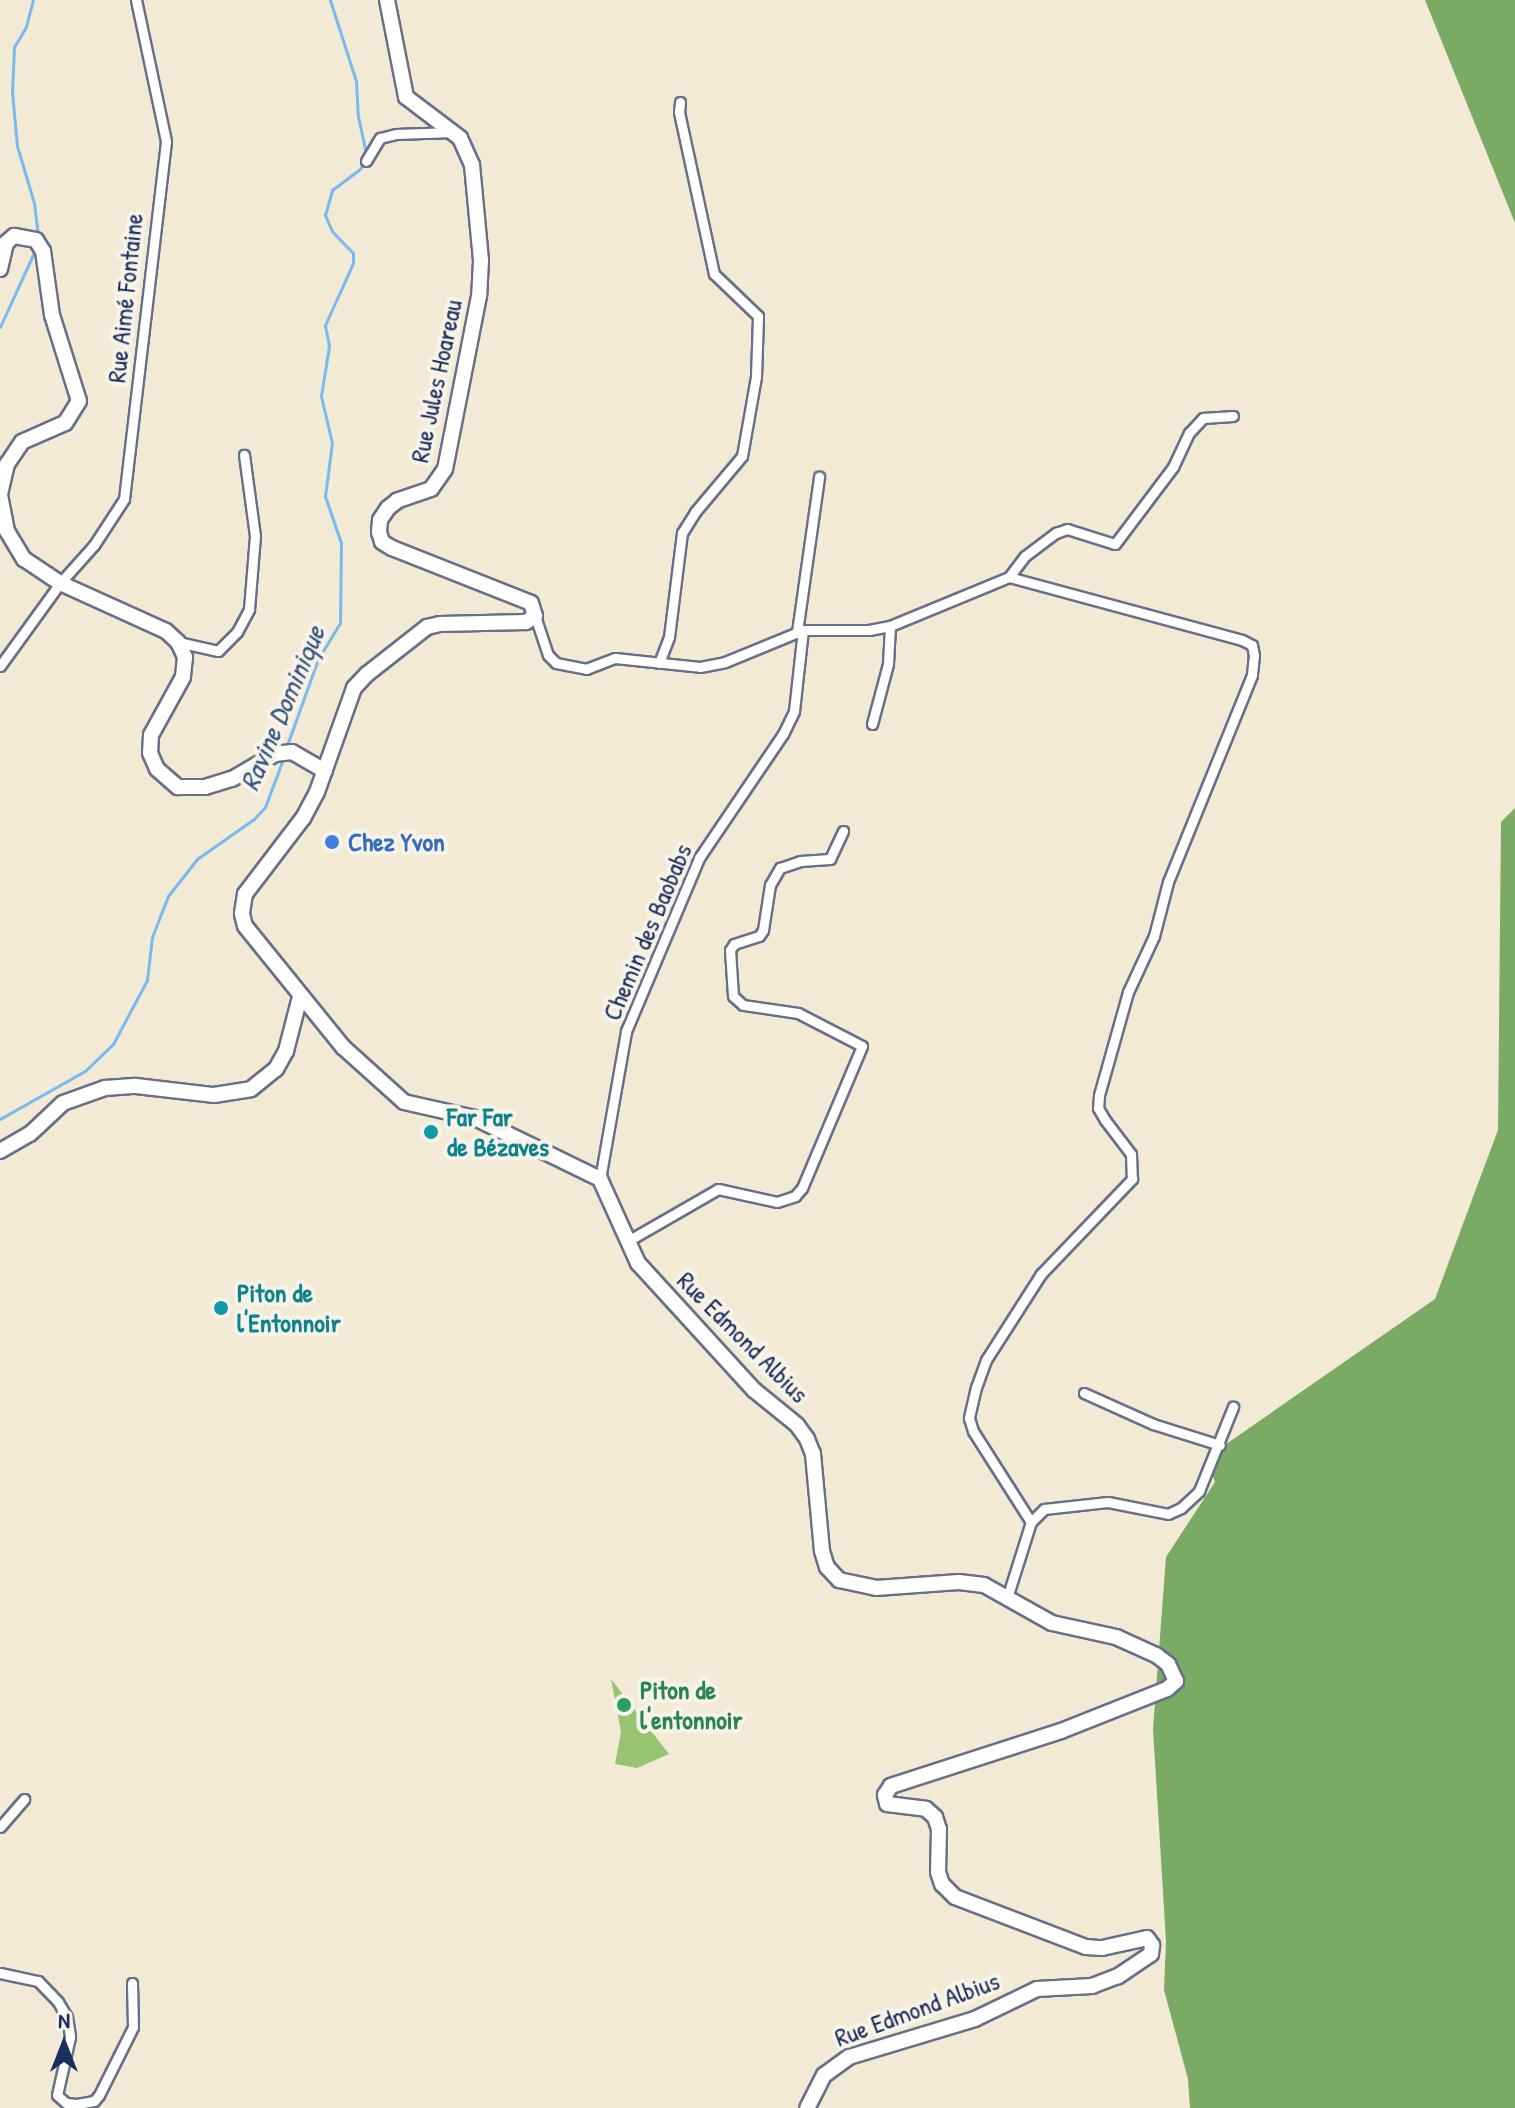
<!DOCTYPE html>
<meta charset="utf-8">
<style>
body{margin:0}
#map{position:relative;width:1515px;height:2108px;overflow:hidden;background:#f2ead5;font-family:"Patrick Hand",sans-serif}
div>[style]{position:absolute}
[style*='--x']{left:calc(var(--x)*1px);top:calc(var(--y)*1px);width:calc(var(--w)*1px);rotate:calc(var(--a)*1deg)}
.green>*{inset:0;background:#98c472}
.forest>*{inset:0;background:#7aaa64}
.stream>*{height:3px;margin:-1.5px;padding:0 1.5px;transform-origin:1.5px;border-radius:1.5px;background:#79baee}
.roads{filter:drop-shadow(2px 0 #667088) drop-shadow(-2px 0 #667088) drop-shadow(0 2px #667088) drop-shadow(0 -2px #667088)}
.street>*{height:9px;margin:-4.5px;padding:0 4.5px;transform-origin:4.5px;border-radius:4.5px;background:#fff}
.secondary>*{height:14px;margin:-7px;padding:0 7px;transform-origin:7px;border-radius:7px;background:#fff}
.dots>*{width:22px;height:22px;translate:-50% -50%;box-sizing:border-box;border:4px solid #f7f3e8;border-radius:50%}
span{translate:-50% -50%;white-space:nowrap;text-align:center;line-height:1.15;-webkit-text-stroke:8px #f7f3e8;paint-order:stroke}
.street-label{font-size:26px;color:#1b2f5e}
.shop-label{font-size:26px;color:#366cbe;font-weight:700}
.left{translate:0 -50%;text-align:left}
.culture-label{font-size:26px;color:#0d838f;font-weight:700}
.leisure-label{font-size:26px;color:#27864d;font-weight:700}
.water-label{font-size:28px;color:#325282;font-style:italic}
.north{position:absolute;left:24px;top:2004px;width:80px;height:80px;-webkit-text-stroke:6px #f7f3e8;paint-order:stroke;rotate:0deg;font-size:22px;font-weight:700;line-height:32px;text-align:center;color:#1b2f5e}
.north::after{content:'';display:block;margin:auto;width:28px;height:36px;background:#1b2f5e;clip-path:polygon(50% 0,100% 100%,50% 72%,0 100%)}
</style>
<div id="map">
<div class="green">
<i style="clip-path:polygon(611px 1679px,669px 1754px,637px 1768px,615px 1764px,621px 1732px)"></i>
</div>
<div class="forest">
<i style="clip-path:polygon(1425px 0,1515px 0,1515px 223px)"></i>
<i style="clip-path:polygon(1515px 808px,1515px 2108px,1190px 2108px,1188px 2079px,1164px 1990px,1166px 1941px,1153px 1729px,1166px 1557px,1215px 1482px,1206px 1458px,1435px 1299px,1498px 1130px,1501px 822px)"></i>
</div>
<div class="stream">
<i style="--x:33;--y:0;--w:28;--a:105"></i>
<i style="--x:26;--y:27;--w:23;--a:121"></i>
<i style="--x:14;--y:47;--w:45;--a:92.5"></i>
<i style="--x:12;--y:92;--w:54;--a:84.7"></i>
<i style="--x:17;--y:146;--w:59;--a:73.4"></i>
<i style="--x:34;--y:203;--w:34;--a:83"></i>
<i style="--x:330;--y:0;--w:85;--a:72.2"></i>
<i style="--x:356;--y:81;--w:35;--a:87"></i>
<i style="--x:358;--y:116;--w:39;--a:78"></i>
<i style="--x:0;--y:327;--w:87;--a:-65.5"></i>
<i style="--x:286;--y:748;--w:95;--a:-70.2"></i>
<i style="--x:318;--y:659;--w:42;--a:-58.6"></i>
<i style="--x:340;--y:623;--w:80;--a:-89.3"></i>
<i style="--x:341;--y:543;--w:50;--a:-108.8"></i>
<i style="--x:325;--y:496;--w:53;--a:-82.5"></i>
<i style="--x:332;--y:443;--w:48;--a:-103.2"></i>
<i style="--x:321;--y:396;--w:51;--a:-80.9"></i>
<i style="--x:329;--y:346;--w:21;--a:-101"></i>
<i style="--x:325;--y:325;--w:68;--a:-65.7"></i>
<i style="--x:353;--y:263;--w:10;--a:-90"></i>
<i style="--x:353;--y:253;--w:30;--a:-134"></i>
<i style="--x:332;--y:231;--w:17;--a:-114"></i>
<i style="--x:325;--y:215;--w:26;--a:-74"></i>
<i style="--x:332;--y:190;--w:35;--a:-37"></i>
<i style="--x:360;--y:169;--w:9;--a:-63"></i>
<i style="--x:0;--y:1119;--w:98;--a:-29.5"></i>
<i style="--x:85;--y:1071;--w:39;--a:-44"></i>
<i style="--x:113;--y:1044;--w:72;--a:-62"></i>
<i style="--x:147;--y:980;--w:43;--a:-83.4"></i>
<i style="--x:152;--y:937;--w:44;--a:-68.7"></i>
<i style="--x:168;--y:896;--w:47;--a:-51.9"></i>
<i style="--x:197;--y:859;--w:70;--a:-35.1"></i>
<i style="--x:254;--y:819;--w:16;--a:-47"></i>
<i style="--x:265;--y:807;--w:51;--a:-69.4"></i>
</div>
<div class="roads">
<div class="street">
<i style="--x:366;--y:161;--w:27;--a:-59"></i>
<i style="--x:380;--y:138;--w:16;--a:-14"></i>
<i style="--x:396;--y:134;--w:57;--a:-2"></i>
<i style="--x:1009;--y:577;--w:241;--a:15.1"></i>
<i style="--x:1242;--y:640;--w:11;--a:27"></i>
<i style="--x:1252;--y:645;--w:10;--a:79"></i>
<i style="--x:1254;--y:655;--w:20;--a:96"></i>
<i style="--x:1252;--y:675;--w:223;--a:112.1"></i>
<i style="--x:1168;--y:882;--w:56;--a:104.5"></i>
<i style="--x:1154;--y:936;--w:62;--a:114.9"></i>
<i style="--x:1128;--y:992;--w:107;--a:105.7"></i>
<i style="--x:1099;--y:1095;--w:13;--a:94"></i>
<i style="--x:1098;--y:1108;--w:14;--a:60"></i>
<i style="--x:1105;--y:1120;--w:43;--a:52.6"></i>
<i style="--x:1131;--y:1154;--w:25;--a:88"></i>
<i style="--x:1132;--y:1179;--w:132;--a:133.8"></i>
<i style="--x:1041;--y:1274;--w:102;--a:122.6"></i>
<i style="--x:986;--y:1360;--w:29;--a:110"></i>
<i style="--x:976;--y:1387;--w:32;--a:103"></i>
<i style="--x:969;--y:1418;--w:14;--a:73"></i>
<i style="--x:973;--y:1431;--w:108;--a:57.5"></i>
<i style="--x:535;--y:616;--w:41;--a:71.6"></i>
<i style="--x:548;--y:655;--w:11;--a:45"></i>
<i style="--x:556;--y:663;--w:31;--a:11"></i>
<i style="--x:586;--y:669;--w:31;--a:-21"></i>
<i style="--x:615;--y:658;--w:85;--a:6"></i>
<i style="--x:700;--y:667;--w:25;--a:-11"></i>
<i style="--x:725;--y:662;--w:84;--a:-22.3"></i>
<i style="--x:803;--y:630;--w:66;--a:0"></i>
<i style="--x:869;--y:630;--w:21;--a:-11"></i>
<i style="--x:890;--y:626;--w:129;--a:-22.4"></i>
<i style="--x:1009;--y:577;--w:26;--a:-53"></i>
<i style="--x:1025;--y:556;--w:39;--a:-37"></i>
<i style="--x:1056;--y:533;--w:12;--a:-20"></i>
<i style="--x:1067;--y:529;--w:50;--a:17.4"></i>
<i style="--x:1115;--y:544;--w:96;--a:-53"></i>
<i style="--x:1173;--y:467;--w:38;--a:-65"></i>
<i style="--x:1189;--y:433;--w:21;--a:-47"></i>
<i style="--x:1203;--y:418;--w:30;--a:-4"></i>
<i style="--x:797;--y:632;--w:157;--a:-81.9"></i>
<i style="--x:178;--y:642;--w:41;--a:12.7"></i>
<i style="--x:218;--y:651;--w:27;--a:-45"></i>
<i style="--x:237;--y:632;--w:26;--a:-62"></i>
<i style="--x:249;--y:609;--w:73;--a:-85.3"></i>
<i style="--x:255;--y:536;--w:82;--a:-97.7"></i>
<i style="--x:659;--y:663;--w:28;--a:-69"></i>
<i style="--x:669;--y:637;--w:105;--a:-82.9"></i>
<i style="--x:682;--y:533;--w:25;--a:-58"></i>
<i style="--x:695;--y:512;--w:73;--a:-50"></i>
<i style="--x:742;--y:456;--w:80;--a:-80"></i>
<i style="--x:756;--y:377;--w:61;--a:-88.1"></i>
<i style="--x:758;--y:316;--w:61;--a:-136.3"></i>
<i style="--x:714;--y:274;--w:166;--a:-102.2"></i>
<i style="--x:679;--y:112;--w:10;--a:-84"></i>
<i style="--x:0;--y:666;--w:102;--a:-54.1"></i>
<i style="--x:60;--y:583;--w:51;--a:-48.2"></i>
<i style="--x:94;--y:545;--w:55;--a:-56.9"></i>
<i style="--x:124;--y:499;--w:360;--a:-83.3"></i>
<i style="--x:166;--y:141;--w:144;--a:-102"></i>
<i style="--x:872;--y:724;--w:62;--a:-75.1"></i>
<i style="--x:888;--y:664;--w:38;--a:-87"></i>
<i style="--x:600;--y:1179;--w:150;--a:-80"></i>
<i style="--x:626;--y:1031;--w:188;--a:-67.1"></i>
<i style="--x:699;--y:858;--w:150;--a:-55.9"></i>
<i style="--x:783;--y:734;--w:25;--a:-64"></i>
<i style="--x:794;--y:711;--w:81;--a:-83.7"></i>
<i style="--x:626;--y:1242;--w:106;--a:-29.9"></i>
<i style="--x:718;--y:1189;--w:60;--a:12.4"></i>
<i style="--x:777;--y:1202;--w:19;--a:-18"></i>
<i style="--x:795;--y:1196;--w:11;--a:-49"></i>
<i style="--x:802;--y:1188;--w:154;--a:-67.1"></i>
<i style="--x:862;--y:1046;--w:72;--a:-152.7"></i>
<i style="--x:798;--y:1013;--w:56;--a:-171.7"></i>
<i style="--x:743;--y:1005;--w:13;--a:-138"></i>
<i style="--x:733;--y:996;--w:46;--a:-93.7"></i>
<i style="--x:730;--y:950;--w:7;--a:-56"></i>
<i style="--x:734;--y:944;--w:26;--a:-18"></i>
<i style="--x:759;--y:936;--w:7;--a:-56"></i>
<i style="--x:763;--y:930;--w:46;--a:-81.2"></i>
<i style="--x:770;--y:885;--w:20;--a:-60"></i>
<i style="--x:780;--y:868;--w:21;--a:-19"></i>
<i style="--x:800;--y:861;--w:30;--a:-4"></i>
<i style="--x:830;--y:859;--w:31;--a:-65"></i>
<i style="--x:1084;--y:1393;--w:76;--a:24.2"></i>
<i style="--x:1153;--y:1424;--w:70;--a:17.4"></i>
<i style="--x:1007;--y:1598;--w:80;--a:-72.5"></i>
<i style="--x:1031;--y:1522;--w:18;--a:-45"></i>
<i style="--x:1044;--y:1509;--w:64;--a:-6.2"></i>
<i style="--x:1108;--y:1502;--w:61;--a:11.3"></i>
<i style="--x:1168;--y:1514;--w:14;--a:-25"></i>
<i style="--x:1181;--y:1508;--w:25;--a:-43"></i>
<i style="--x:1199;--y:1491;--w:91;--a:-68"></i>
<i style="--x:0;--y:1827;--w:37;--a:-49"></i>
<i style="--x:0;--y:1973;--w:39;--a:12"></i>
<i style="--x:38;--y:1981;--w:29;--a:46"></i>
<i style="--x:58;--y:2002;--w:17;--a:59"></i>
<i style="--x:67;--y:2017;--w:20;--a:81"></i>
<i style="--x:70;--y:2037;--w:59;--a:102.6"></i>
<i style="--x:57;--y:2095;--w:12;--a:42"></i>
<i style="--x:66;--y:2103;--w:11;--a:5"></i>
<i style="--x:77;--y:2104;--w:17;--a:-10"></i>
<i style="--x:94;--y:2101;--w:8;--a:-50"></i>
<i style="--x:99;--y:2095;--w:76;--a:-63.4"></i>
<i style="--x:133;--y:2027;--w:44;--a:-91.3"></i>
</div>
<div class="secondary">
<i style="--x:387;--y:0;--w:99;--a:78.9"></i>
<i style="--x:406;--y:97;--w:68;--a:37.2"></i>
<i style="--x:460;--y:138;--w:30;--a:66"></i>
<i style="--x:472;--y:165;--w:96;--a:84.6"></i>
<i style="--x:481;--y:261;--w:35;--a:93"></i>
<i style="--x:479;--y:296;--w:176;--a:101.1"></i>
<i style="--x:445;--y:469;--w:24;--a:125"></i>
<i style="--x:431;--y:489;--w:36;--a:161"></i>
<i style="--x:397;--y:501;--w:11;--a:142"></i>
<i style="--x:388;--y:508;--w:14;--a:124"></i>
<i style="--x:380;--y:520;--w:12;--a:95"></i>
<i style="--x:379;--y:532;--w:10;--a:73"></i>
<i style="--x:382;--y:542;--w:12;--a:31"></i>
<i style="--x:392;--y:548;--w:149;--a:21.6"></i>
<i style="--x:531;--y:603;--w:14;--a:73"></i>
<i style="--x:535;--y:616;--w:11;--a:146"></i>
<i style="--x:526;--y:622;--w:86;--a:178.7"></i>
<i style="--x:440;--y:624;--w:13;--a:167"></i>
<i style="--x:427;--y:627;--w:76;--a:141.9"></i>
<i style="--x:367;--y:674;--w:19;--a:133"></i>
<i style="--x:354;--y:688;--w:110;--a:109.6"></i>
<i style="--x:317;--y:792;--w:30;--a:118"></i>
<i style="--x:303;--y:818;--w:96;--a:127.3"></i>
<i style="--x:245;--y:894;--w:20;--a:99"></i>
<i style="--x:242;--y:914;--w:12;--a:76"></i>
<i style="--x:245;--y:926;--w:156;--a:51"></i>
<i style="--x:343;--y:1047;--w:82;--a:42"></i>
<i style="--x:404;--y:1102;--w:73;--a:12.7"></i>
<i style="--x:475;--y:1118;--w:139;--a:26"></i>
<i style="--x:600;--y:1179;--w:92;--a:65.7"></i>
<i style="--x:638;--y:1263;--w:172;--a:47.6"></i>
<i style="--x:754;--y:1390;--w:55;--a:39.1"></i>
<i style="--x:797;--y:1425;--w:17;--a:54"></i>
<i style="--x:807;--y:1439;--w:16;--a:68"></i>
<i style="--x:813;--y:1454;--w:97;--a:84.7"></i>
<i style="--x:822;--y:1551;--w:17;--a:73"></i>
<i style="--x:827;--y:1567;--w:18;--a:47"></i>
<i style="--x:839;--y:1580;--w:38;--a:12"></i>
<i style="--x:876;--y:1588;--w:83;--a:-4.1"></i>
<i style="--x:959;--y:1582;--w:25;--a:7"></i>
<i style="--x:984;--y:1585;--w:78;--a:29.2"></i>
<i style="--x:1052;--y:1623;--w:66;--a:12.3"></i>
<i style="--x:1116;--y:1637;--w:44;--a:24.2"></i>
<i style="--x:1156;--y:1655;--w:15;--a:37"></i>
<i style="--x:1168;--y:1664;--w:19;--a:65"></i>
<i style="--x:1176;--y:1681;--w:12;--a:138"></i>
<i style="--x:1167;--y:1689;--w:114;--a:158.4"></i>
<i style="--x:1061;--y:1731;--w:179;--a:162.1"></i>
<i style="--x:891;--y:1786;--w:11;--a:124"></i>
<i style="--x:885;--y:1795;--w:9;--a:77"></i>
<i style="--x:887;--y:1804;--w:39;--a:7"></i>
<i style="--x:926;--y:1809;--w:12;--a:42"></i>
<i style="--x:935;--y:1817;--w:13;--a:72"></i>
<i style="--x:939;--y:1829;--w:43;--a:91.3"></i>
<i style="--x:938;--y:1872;--w:13;--a:72"></i>
<i style="--x:942;--y:1884;--w:18;--a:45"></i>
<i style="--x:955;--y:1897;--w:140;--a:20.9"></i>
<i style="--x:1086;--y:1947;--w:16;--a:4"></i>
<i style="--x:1102;--y:1948;--w:46;--a:-12.5"></i>
<i style="--x:1147;--y:1938;--w:9;--a:54"></i>
<i style="--x:1152;--y:1945;--w:9;--a:96"></i>
<i style="--x:1151;--y:1954;--w:40;--a:146"></i>
<i style="--x:1118;--y:1976;--w:28;--a:159"></i>
<i style="--x:1092;--y:1986;--w:55;--a:176.9"></i>
<i style="--x:1037;--y:1989;--w:69;--a:154.2"></i>
<i style="--x:975;--y:2019;--w:132;--a:163.2"></i>
<i style="--x:849;--y:2057;--w:31;--a:144"></i>
<i style="--x:824;--y:2075;--w:37;--a:117"></i>
<i style="--x:0;--y:269;--w:27;--a:-77"></i>
<i style="--x:6;--y:243;--w:11;--a:-41"></i>
<i style="--x:14;--y:236;--w:22;--a:10"></i>
<i style="--x:36;--y:240;--w:13;--a:58"></i>
<i style="--x:43;--y:251;--w:65;--a:82"></i>
<i style="--x:52;--y:315;--w:90;--a:72.6"></i>
<i style="--x:79;--y:401;--w:26;--a:122"></i>
<i style="--x:65;--y:423;--w:47;--a:156.2"></i>
<i style="--x:22;--y:442;--w:27;--a:124"></i>
<i style="--x:7;--y:464;--w:32;--a:103"></i>
<i style="--x:0;--y:495;--w:37;--a:79"></i>
<i style="--x:7;--y:531;--w:33;--a:59"></i>
<i style="--x:24;--y:559;--w:43;--a:33.7"></i>
<i style="--x:60;--y:583;--w:116;--a:24.4"></i>
<i style="--x:166;--y:631;--w:16;--a:43"></i>
<i style="--x:178;--y:642;--w:17;--a:65"></i>
<i style="--x:185;--y:657;--w:20;--a:96"></i>
<i style="--x:183;--y:677;--w:66;--a:118.9"></i>
<i style="--x:151;--y:735;--w:18;--a:93"></i>
<i style="--x:150;--y:753;--w:17;--a:66"></i>
<i style="--x:157;--y:769;--w:28;--a:41"></i>
<i style="--x:178;--y:787;--w:27;--a:0"></i>
<i style="--x:205;--y:787;--w:28;--a:-17"></i>
<i style="--x:232;--y:779;--w:50;--a:-30.2"></i>
<i style="--x:275;--y:754;--w:17;--a:-7"></i>
<i style="--x:292;--y:752;--w:38;--a:30"></i>
<i style="--x:0;--y:1151;--w:34;--a:-30"></i>
<i style="--x:30;--y:1134;--w:45;--a:-43.2"></i>
<i style="--x:63;--y:1103;--w:45;--a:-19.7"></i>
<i style="--x:105;--y:1088;--w:31;--a:-4"></i>
<i style="--x:136;--y:1086;--w:79;--a:6.6"></i>
<i style="--x:214;--y:1095;--w:37;--a:-9"></i>
<i style="--x:251;--y:1089;--w:32;--a:-39"></i>
<i style="--x:276;--y:1069;--w:21;--a:-61"></i>
<i style="--x:286;--y:1051;--w:56;--a:-75.5"></i>
</div>
</div>
<div class="dots">
<i style="left:332px;top:842px;background:#3f7fe0"></i>
<i style="left:431px;top:1132px;background:#0f9aa8"></i>
<i style="left:221px;top:1308px;background:#0f9aa8"></i>
<i style="left:624px;top:1705px;background:#2e9e5b"></i>
</div>
<div class="street-label">
<span style="left:125px;top:298px;rotate:-84deg">Rue Aimé Fontaine</span>
<span style="left:436px;top:381px;rotate:-78deg">Rue Jules Hoareau</span>
<span style="left:647px;top:932px;rotate:-67deg">Chemin des Baobabs</span>
<span style="left:743px;top:1337px;rotate:45deg">Rue Edmond Albius</span>
<span style="left:917px;top:2009px;rotate:-20deg">Rue Edmond Albius</span>
</div>
<div class="shop-label">
<span class="left" style="left:348px;top:842px">Chez Yvon</span>
</div>
<div class="culture-label">
<span class="left" style="left:447px;top:1132px">Far Far<br>de Bézaves</span>
<span class="left" style="left:237px;top:1308px">Piton de<br>l'Entonnoir</span>
</div>
<div class="leisure-label">
<span class="left" style="left:640px;top:1705px">Piton de<br>l'entonnoir</span>
</div>
<div class="water-label">
<span style="left:282px;top:708px;rotate:-67deg">Ravine Dominique</span>
</div>
<div class="north">N</div>
</div>
